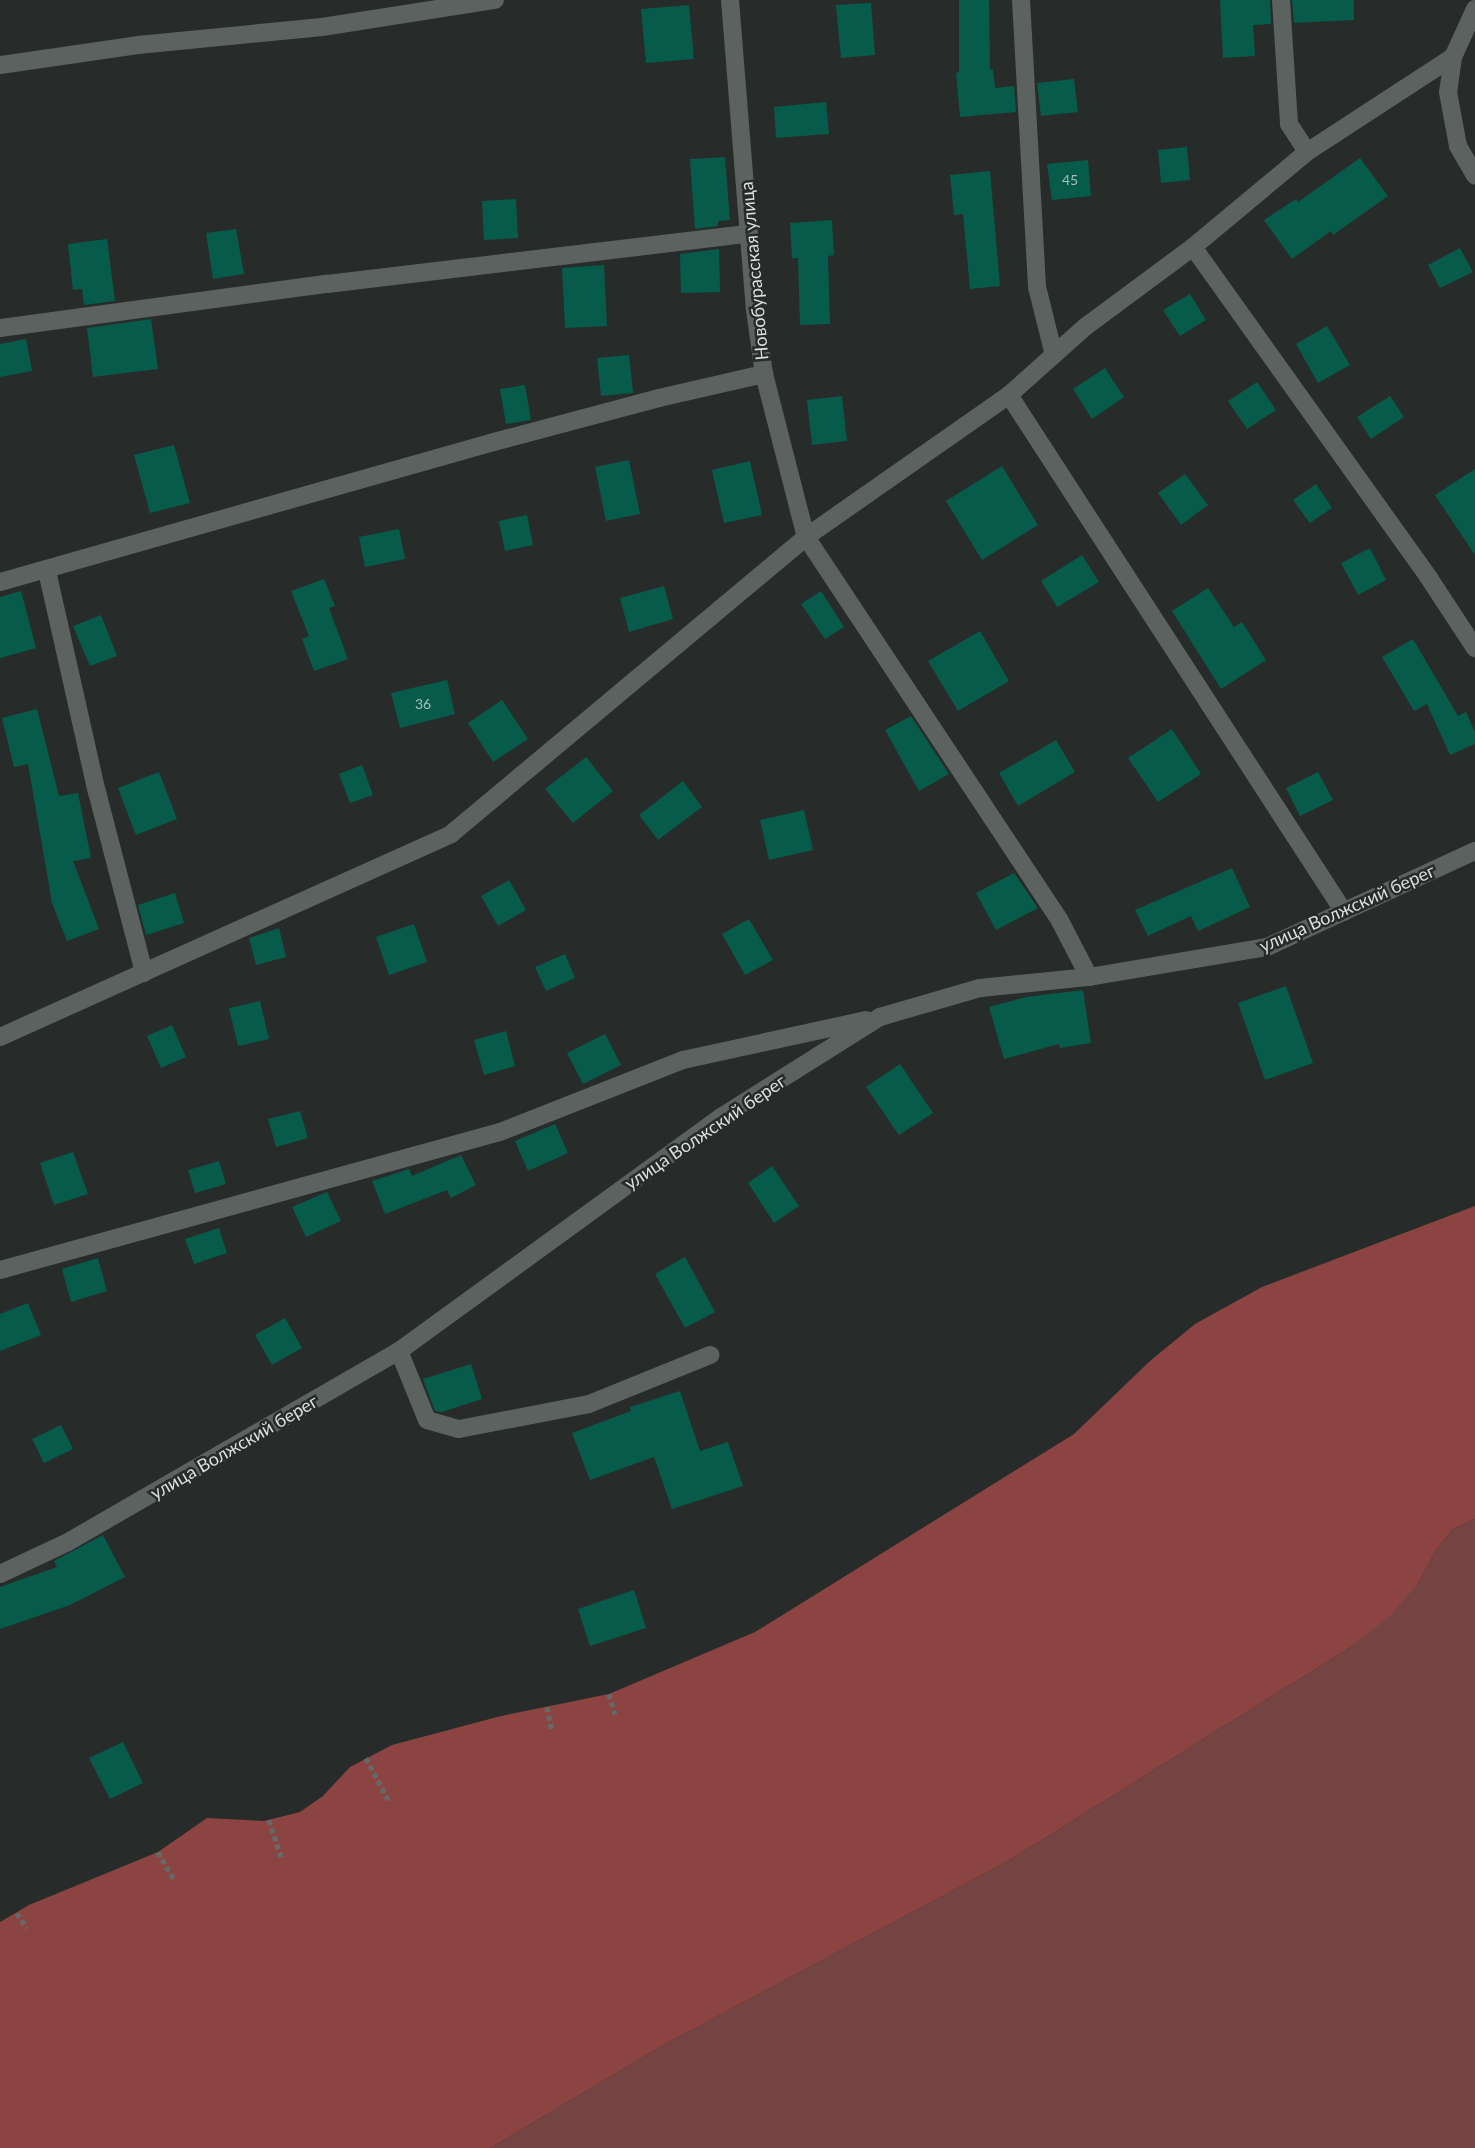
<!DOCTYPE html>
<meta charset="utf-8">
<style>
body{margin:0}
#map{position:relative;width:1475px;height:2148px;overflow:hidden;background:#272c2a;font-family:Lato,sans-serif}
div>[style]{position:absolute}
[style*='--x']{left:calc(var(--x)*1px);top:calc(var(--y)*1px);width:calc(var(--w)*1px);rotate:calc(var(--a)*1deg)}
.green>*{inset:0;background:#744442}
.water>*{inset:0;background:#8b4441}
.building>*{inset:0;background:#075b4a}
.path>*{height:4.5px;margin-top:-2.25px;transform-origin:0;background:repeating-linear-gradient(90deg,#656968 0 5px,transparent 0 8.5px)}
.lane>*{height:18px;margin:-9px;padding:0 9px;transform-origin:9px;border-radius:9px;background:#5c6260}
.street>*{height:18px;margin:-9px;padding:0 9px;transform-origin:9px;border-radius:9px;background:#5c6260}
span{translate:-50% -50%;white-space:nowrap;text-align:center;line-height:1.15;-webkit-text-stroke:5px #272c2a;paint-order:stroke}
.number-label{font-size:14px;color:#a6beb9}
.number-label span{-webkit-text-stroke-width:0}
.street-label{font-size:18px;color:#dbdfde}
</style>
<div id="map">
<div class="green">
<i style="clip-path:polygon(1475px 1519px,1475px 2148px,490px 2148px,667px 2043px,1008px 1861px,1349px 1648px,1419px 1582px,1436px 1550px,1453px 1529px)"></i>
</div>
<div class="water">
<i style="clip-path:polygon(1475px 1206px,1475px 1519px,1453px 1529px,1436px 1550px,1419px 1582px,1391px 1615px,1349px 1648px,1008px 1861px,667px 2043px,490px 2148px,0 2148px,0 1922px,29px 1905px,158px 1852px,207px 1818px,264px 1821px,300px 1812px,323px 1796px,350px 1767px,392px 1745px,501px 1716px,609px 1694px,755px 1632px,1074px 1434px,1150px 1361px,1195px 1324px,1262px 1287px)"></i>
</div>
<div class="building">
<i style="clip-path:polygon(959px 0,989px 0,990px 69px,993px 69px,995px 88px,1014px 86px,1016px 112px,960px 117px,956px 73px,959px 72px)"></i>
<i style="clip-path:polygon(1220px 0,1270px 0,1271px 24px,1253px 25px,1255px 56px,1223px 58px)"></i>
<i style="clip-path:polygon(1292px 0,1354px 0,1354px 20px,1294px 23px)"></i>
<i style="clip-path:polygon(871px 3px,875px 55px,841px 58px,836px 5px)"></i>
<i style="clip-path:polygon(689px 5px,694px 59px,646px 63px,641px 9px)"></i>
<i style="clip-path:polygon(1074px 79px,1078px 112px,1041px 116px,1037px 83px)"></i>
<i style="clip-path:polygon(826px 102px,829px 134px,776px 138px,774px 107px)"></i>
<i style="clip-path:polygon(1187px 147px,1190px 180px,1161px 183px,1158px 150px)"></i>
<i style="clip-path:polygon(725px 157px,730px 220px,718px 221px,718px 226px,695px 229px,690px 159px)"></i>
<i style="clip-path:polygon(1360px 158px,1388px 196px,1333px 235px,1331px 231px,1292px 259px,1264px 220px,1296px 199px,1298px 202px)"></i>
<i style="clip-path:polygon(1088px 160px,1091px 196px,1052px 200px,1047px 164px)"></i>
<i style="clip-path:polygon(990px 171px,1000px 286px,970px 289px,963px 214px,954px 215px,950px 175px)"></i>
<i style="clip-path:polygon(516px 199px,518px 238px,484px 240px,482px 201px)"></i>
<i style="clip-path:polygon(832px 220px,834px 255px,828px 256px,830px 324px,800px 325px,798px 258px,792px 258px,790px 223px)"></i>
<i style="clip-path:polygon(236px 229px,244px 274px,213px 279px,206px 233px)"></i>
<i style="clip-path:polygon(107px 239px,115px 301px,84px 305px,82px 289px,73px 290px,68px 244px)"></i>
<i style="clip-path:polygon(1460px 248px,1473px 272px,1440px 288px,1428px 265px)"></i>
<i style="clip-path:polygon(719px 249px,720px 292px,681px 293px,680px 254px)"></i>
<i style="clip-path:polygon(604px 265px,607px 326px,565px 328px,562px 268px)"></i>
<i style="clip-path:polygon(1190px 294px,1206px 320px,1180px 336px,1163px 310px)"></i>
<i style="clip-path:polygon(151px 319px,158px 369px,93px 377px,87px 328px)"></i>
<i style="clip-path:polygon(1327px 326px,1350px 365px,1318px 383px,1296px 344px)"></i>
<i style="clip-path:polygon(26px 339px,32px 371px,0 377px,0 344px)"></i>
<i style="clip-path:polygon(629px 355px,633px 393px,601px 396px,597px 358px)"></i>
<i style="clip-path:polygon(1105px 368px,1124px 397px,1092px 419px,1073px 389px)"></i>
<i style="clip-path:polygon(1257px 382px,1276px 410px,1247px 429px,1228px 401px)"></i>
<i style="clip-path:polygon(525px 385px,531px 420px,506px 424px,500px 389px)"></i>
<i style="clip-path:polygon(842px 396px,847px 441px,812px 445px,807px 400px)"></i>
<i style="clip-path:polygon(1390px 396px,1404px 417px,1371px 439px,1357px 417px)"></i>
<i style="clip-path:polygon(174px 445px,190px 503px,150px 513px,134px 455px)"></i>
<i style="clip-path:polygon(629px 460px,640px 514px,606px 521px,595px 467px)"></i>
<i style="clip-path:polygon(750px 461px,762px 515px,724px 523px,712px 470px)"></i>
<i style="clip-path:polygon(1002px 466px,1038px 525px,982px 560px,946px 501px)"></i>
<i style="clip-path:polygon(1475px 469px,1475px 555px,1435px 495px)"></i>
<i style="clip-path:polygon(1185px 474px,1208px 505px,1181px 525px,1158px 493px)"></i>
<i style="clip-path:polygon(1316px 484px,1332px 508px,1310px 523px,1293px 500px)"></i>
<i style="clip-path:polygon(527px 515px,533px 545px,505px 551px,499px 521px)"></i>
<i style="clip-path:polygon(399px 529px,405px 559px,365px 567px,359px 537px)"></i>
<i style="clip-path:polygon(1370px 548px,1386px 580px,1358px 595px,1341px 563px)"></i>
<i style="clip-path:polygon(1082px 555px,1099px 582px,1057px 607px,1041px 581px)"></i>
<i style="clip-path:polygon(324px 579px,335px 606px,329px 608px,348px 659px,314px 671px,302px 639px,309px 636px,291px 591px)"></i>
<i style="clip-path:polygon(664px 586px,673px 619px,629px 632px,620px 598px)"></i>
<i style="clip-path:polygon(1208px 588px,1234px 627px,1242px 622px,1266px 660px,1221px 689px,1172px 611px)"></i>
<i style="clip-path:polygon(21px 591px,36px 648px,0 658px,0 597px)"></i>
<i style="clip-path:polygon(821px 591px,844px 627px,825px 639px,801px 604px)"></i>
<i style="clip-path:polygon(101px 615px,117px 656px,90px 666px,73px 626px)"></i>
<i style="clip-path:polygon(980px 631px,1009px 681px,958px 711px,928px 661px)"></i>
<i style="clip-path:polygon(1413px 639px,1458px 716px,1466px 712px,1475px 732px,1475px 744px,1450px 755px,1427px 704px,1414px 711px,1382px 657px)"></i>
<i style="clip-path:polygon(447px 680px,455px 714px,400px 728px,391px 693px)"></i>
<i style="clip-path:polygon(502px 700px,528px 739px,493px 762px,468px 723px)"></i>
<i style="clip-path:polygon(37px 709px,59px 796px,78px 793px,91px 858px,73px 861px,99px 929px,67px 941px,52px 903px,28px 764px,14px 767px,2px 718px)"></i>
<i style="clip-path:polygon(911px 716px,949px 774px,919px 791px,885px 730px)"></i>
<i style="clip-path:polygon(1172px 729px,1201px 774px,1158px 802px,1128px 758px)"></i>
<i style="clip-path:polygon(1056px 740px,1075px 772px,1018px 806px,999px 773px)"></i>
<i style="clip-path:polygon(586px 757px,613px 791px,573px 823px,545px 789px)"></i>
<i style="clip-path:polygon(362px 765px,373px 795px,350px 803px,339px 774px)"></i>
<i style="clip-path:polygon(159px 772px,177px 819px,136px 835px,118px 788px)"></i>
<i style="clip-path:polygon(1318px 772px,1333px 800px,1300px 816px,1286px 788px)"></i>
<i style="clip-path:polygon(683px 781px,702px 807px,658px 840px,639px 815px)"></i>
<i style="clip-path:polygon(804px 810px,813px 850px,769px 860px,760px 820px)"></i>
<i style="clip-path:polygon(1232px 868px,1250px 907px,1198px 931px,1191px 916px,1148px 936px,1135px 910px)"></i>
<i style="clip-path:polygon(1014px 873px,1038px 908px,996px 930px,976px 893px)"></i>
<i style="clip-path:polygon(509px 880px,526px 910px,498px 926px,481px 896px)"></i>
<i style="clip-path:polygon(175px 893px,184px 923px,146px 935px,138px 905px)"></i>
<i style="clip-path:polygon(749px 919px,773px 960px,745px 975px,722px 934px)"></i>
<i style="clip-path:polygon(414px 924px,427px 962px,389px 975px,376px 937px)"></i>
<i style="clip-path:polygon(279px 928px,286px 957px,256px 965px,249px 938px)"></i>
<i style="clip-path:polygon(565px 954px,575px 978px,546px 991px,535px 967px)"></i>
<i style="clip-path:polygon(1286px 986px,1313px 1063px,1265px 1080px,1238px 1003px)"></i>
<i style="clip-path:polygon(1083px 990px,1091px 1043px,1060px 1048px,1059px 1044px,1004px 1059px,989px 1007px,1026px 997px)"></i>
<i style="clip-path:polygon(260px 1001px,269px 1039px,238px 1046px,229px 1008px)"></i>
<i style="clip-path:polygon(172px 1025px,186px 1057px,161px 1068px,147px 1036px)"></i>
<i style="clip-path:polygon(506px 1031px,515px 1066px,484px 1075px,474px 1040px)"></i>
<i style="clip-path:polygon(605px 1034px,621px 1065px,583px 1084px,567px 1053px)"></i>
<i style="clip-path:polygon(900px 1064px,933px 1113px,899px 1135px,866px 1087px)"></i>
<i style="clip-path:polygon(300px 1111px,308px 1138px,276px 1147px,268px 1119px)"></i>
<i style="clip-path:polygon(555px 1124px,568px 1153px,528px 1171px,515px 1141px)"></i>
<i style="clip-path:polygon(73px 1152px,88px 1194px,54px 1205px,40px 1163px)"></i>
<i style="clip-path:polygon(461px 1155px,476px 1185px,451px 1198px,447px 1190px,385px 1214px,372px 1181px,409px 1169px,412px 1176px)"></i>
<i style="clip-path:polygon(219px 1161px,226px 1184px,195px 1193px,188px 1170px)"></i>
<i style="clip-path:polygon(772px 1166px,799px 1206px,774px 1223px,748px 1183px)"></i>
<i style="clip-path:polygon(327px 1192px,341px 1221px,306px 1237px,292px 1207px)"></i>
<i style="clip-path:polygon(219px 1228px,227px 1253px,194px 1264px,185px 1239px)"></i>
<i style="clip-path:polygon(685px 1257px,715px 1312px,685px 1328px,655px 1274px)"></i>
<i style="clip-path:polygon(98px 1258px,107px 1291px,71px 1302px,62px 1269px)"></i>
<i style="clip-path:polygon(28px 1303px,41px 1335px,0 1351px,0 1314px)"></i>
<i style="clip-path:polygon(285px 1318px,302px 1348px,272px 1365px,255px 1335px)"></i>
<i style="clip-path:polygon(471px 1364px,482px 1399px,442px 1412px,435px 1411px,423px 1379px)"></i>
<i style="clip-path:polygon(680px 1391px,700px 1451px,728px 1442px,743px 1486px,672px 1509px,654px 1457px,590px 1480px,572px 1433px,631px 1411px,630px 1407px)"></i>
<i style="clip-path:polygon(61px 1425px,73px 1449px,44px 1463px,32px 1439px)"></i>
<i style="clip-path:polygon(103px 1535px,125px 1577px,70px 1605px,0 1629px,0 1587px,57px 1567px,54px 1561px)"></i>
<i style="clip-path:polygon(634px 1590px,646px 1628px,590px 1646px,578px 1609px)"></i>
<i style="clip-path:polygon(123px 1742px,143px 1783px,110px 1799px,89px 1758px)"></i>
</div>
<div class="path">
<i style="--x:609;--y:1694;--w:21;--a:73"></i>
<i style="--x:547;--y:1707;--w:24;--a:78"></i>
<i style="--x:366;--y:1758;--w:49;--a:61.9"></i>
<i style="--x:269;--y:1820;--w:41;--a:71.6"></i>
<i style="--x:158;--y:1852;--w:34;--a:60"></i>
<i style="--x:17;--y:1913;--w:18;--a:56"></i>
</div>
<div class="lane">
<i style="--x:730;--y:0;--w:311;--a:85.4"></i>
<i style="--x:755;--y:310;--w:65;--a:82"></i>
<i style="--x:764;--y:374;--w:168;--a:75.6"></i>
<i style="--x:806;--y:537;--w:460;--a:56.5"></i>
<i style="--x:1060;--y:921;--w:63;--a:62.6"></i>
<i style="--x:1021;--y:0;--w:287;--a:86.8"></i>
<i style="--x:1037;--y:287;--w:70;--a:76"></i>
<i style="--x:1281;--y:0;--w:124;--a:86.3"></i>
<i style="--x:1289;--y:124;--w:33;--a:57"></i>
<i style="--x:0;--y:65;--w:139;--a:-8.2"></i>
<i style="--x:138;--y:45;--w:185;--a:-5.6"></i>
<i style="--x:322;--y:27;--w:175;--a:-8.9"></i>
<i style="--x:1193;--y:247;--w:407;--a:54.5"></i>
<i style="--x:1429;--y:578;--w:84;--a:56.7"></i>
<i style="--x:0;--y:328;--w:330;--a:-7.7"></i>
<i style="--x:327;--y:284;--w:425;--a:-6.8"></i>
<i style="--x:1009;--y:395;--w:616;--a:57.06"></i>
<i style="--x:47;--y:571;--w:227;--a:77.3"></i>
<i style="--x:97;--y:792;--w:187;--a:75.4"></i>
<i style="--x:0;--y:582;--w:509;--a:-15.84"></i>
<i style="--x:490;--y:443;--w:175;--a:-14.9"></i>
<i style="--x:659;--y:398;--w:108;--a:-12.9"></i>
<i style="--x:399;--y:1351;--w:74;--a:67.9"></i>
<i style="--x:427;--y:1420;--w:33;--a:16"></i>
<i style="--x:459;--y:1429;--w:132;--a:-10.9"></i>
<i style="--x:589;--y:1404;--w:131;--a:-22"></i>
</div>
<div class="street">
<i style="--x:1475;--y:9;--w:53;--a:114.6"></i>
<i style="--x:1453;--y:57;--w:35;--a:98"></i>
<i style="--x:1448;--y:92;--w:55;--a:79.5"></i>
<i style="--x:1458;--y:146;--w:34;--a:60"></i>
<i style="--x:0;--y:1037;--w:495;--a:-24.2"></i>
<i style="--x:451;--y:834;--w:463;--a:-39.9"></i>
<i style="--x:806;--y:537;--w:248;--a:-35"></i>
<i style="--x:1009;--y:395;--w:102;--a:-41.8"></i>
<i style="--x:1085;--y:327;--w:134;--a:-36.5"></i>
<i style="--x:1193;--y:247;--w:148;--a:-39.8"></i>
<i style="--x:1307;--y:152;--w:174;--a:-33.1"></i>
<i style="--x:0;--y:1270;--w:519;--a:-15.43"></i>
<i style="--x:500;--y:1132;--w:197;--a:-21.5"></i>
<i style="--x:683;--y:1060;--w:187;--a:-12.3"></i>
<i style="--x:0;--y:1574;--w:75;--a:-25.2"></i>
<i style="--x:68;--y:1542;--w:382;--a:-30"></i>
<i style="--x:399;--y:1351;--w:398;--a:-36"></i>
<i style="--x:721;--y:1117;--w:188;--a:-32.2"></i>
<i style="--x:880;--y:1017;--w:104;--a:-16.2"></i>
<i style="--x:980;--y:988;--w:110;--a:-5.8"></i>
<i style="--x:1089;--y:977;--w:181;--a:-9.6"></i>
<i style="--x:1267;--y:947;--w:229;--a:-24.8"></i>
</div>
<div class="number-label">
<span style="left:1070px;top:180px">45</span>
<span style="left:423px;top:704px">36</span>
</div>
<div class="street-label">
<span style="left:754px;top:271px;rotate:-95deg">Новобурасская улица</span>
<span style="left:1347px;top:908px;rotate:-24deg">улица Волжский берег</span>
<span style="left:705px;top:1132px;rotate:-34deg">улица Волжский берег</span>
<span style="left:234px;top:1447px;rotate:-30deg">улица Волжский берег</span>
</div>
</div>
